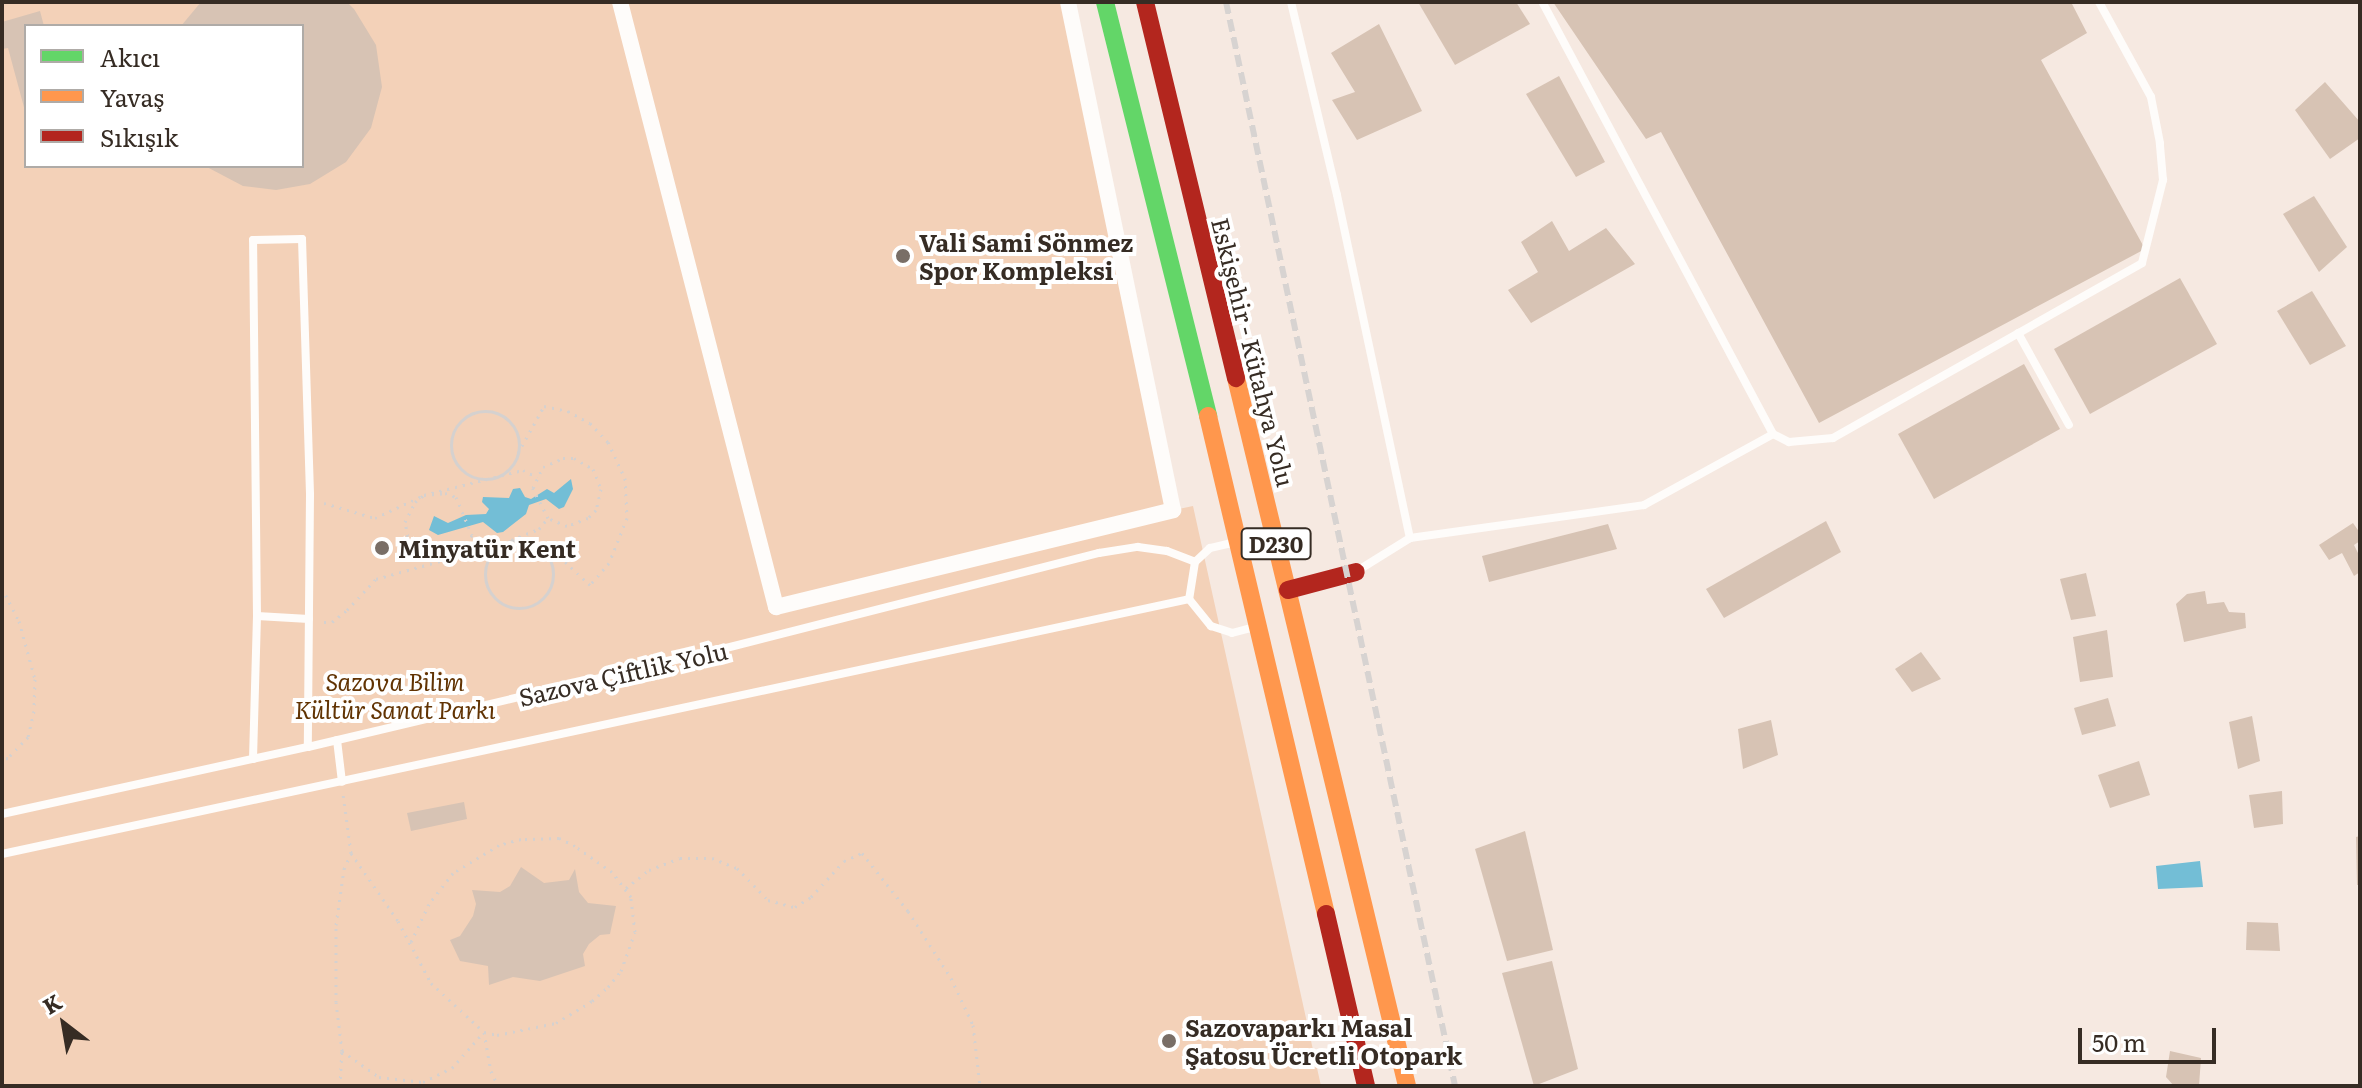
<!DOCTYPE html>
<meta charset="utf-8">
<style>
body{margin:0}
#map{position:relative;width:2362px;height:1088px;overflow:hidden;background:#f6e9e1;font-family:Literata,serif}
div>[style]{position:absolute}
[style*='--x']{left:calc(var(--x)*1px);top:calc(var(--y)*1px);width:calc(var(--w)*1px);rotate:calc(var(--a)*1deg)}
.green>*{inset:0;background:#f3d1b8}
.water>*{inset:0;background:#73bed6}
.building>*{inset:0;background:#d7c3b4}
.path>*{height:3px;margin-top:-1.5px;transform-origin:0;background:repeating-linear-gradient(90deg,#d5d1cf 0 2px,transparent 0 8px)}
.path>.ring{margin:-1.5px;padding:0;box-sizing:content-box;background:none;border:3px solid #d5d1cf;border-radius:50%}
.lane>*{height:8px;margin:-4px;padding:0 4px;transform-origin:4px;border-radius:4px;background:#fefcfa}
.street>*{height:16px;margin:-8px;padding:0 8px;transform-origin:8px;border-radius:8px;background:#fefcfa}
.fast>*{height:18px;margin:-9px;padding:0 9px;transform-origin:9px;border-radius:9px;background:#63d668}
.slow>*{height:18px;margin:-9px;padding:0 9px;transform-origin:9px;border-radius:9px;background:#ff974d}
.jam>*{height:18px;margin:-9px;padding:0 9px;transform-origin:9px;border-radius:9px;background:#b3261e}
.rail>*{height:6px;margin-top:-3px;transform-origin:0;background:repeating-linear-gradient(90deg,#d7d3d1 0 12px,transparent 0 18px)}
.dots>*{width:22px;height:22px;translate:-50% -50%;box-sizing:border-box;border:4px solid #fff;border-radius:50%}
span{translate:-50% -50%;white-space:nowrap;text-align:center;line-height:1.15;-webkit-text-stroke:8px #fff;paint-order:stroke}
.shield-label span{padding:2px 6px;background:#fff;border:2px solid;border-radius:6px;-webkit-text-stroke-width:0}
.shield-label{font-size:22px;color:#362c24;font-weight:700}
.poi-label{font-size:24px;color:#362c24;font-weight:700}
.left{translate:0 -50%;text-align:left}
.street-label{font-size:24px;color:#362c24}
.park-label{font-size:24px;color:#613303;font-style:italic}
.frame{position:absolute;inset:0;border:4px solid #362c24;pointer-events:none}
.legend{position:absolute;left:24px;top:24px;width:280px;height:144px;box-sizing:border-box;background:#fff;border:2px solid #afaba7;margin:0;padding:10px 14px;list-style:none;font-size:24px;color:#362c24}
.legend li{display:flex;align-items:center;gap:16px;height:40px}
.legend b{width:40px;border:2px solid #afaba7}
.north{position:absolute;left:24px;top:984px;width:80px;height:80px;-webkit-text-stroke:6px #fff;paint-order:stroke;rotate:329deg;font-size:22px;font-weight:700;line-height:32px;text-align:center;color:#362c24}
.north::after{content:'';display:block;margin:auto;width:28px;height:36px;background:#362c24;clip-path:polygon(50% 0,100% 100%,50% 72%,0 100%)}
.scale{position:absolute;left:2078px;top:1028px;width:138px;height:36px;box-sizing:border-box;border:4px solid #362c24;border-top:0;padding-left:10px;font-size:24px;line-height:28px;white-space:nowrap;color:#362c24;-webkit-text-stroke:6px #fff;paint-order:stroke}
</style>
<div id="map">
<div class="green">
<i style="clip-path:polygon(evenodd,2px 2px,1068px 2px,1174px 510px,1193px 506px,1321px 1086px,2px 1086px,2px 2px,26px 26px,302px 26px,302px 166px,26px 166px,26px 26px)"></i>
</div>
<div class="water">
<i style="clip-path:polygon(571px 479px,573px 489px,564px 507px,559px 509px,546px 499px,529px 505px,526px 514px,503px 532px,497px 533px,483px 522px,438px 535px,429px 530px,434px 516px,448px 523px,466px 515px,486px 514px,489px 509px,482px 502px,483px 497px,509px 498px,513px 489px,520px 488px,525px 497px,531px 499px,547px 489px,554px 493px)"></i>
<i style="clip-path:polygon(2200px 861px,2203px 887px,2158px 889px,2156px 866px)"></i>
</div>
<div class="building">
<i style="clip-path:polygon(201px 2px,347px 2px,354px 9px,376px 45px,382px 87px,371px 128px,346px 162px,310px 184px,276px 190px,243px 186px,205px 166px,302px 166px,302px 26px,181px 26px)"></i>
<i style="clip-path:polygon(1418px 2px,1516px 2px,1530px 24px,1455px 65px)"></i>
<i style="clip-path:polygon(1553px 2px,2071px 2px,2087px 33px,2041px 60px,2145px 249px,1819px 423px,1661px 132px,1646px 139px)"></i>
<i style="clip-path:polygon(40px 11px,44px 26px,26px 26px,25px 111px,8px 48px,2px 49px,2px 22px)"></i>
<i style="clip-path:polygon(1379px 24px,1422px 111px,1357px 140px,1332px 100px,1355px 92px,1331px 53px)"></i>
<i style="clip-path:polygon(1559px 76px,1605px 162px,1576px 177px,1526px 94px)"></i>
<i style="clip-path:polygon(2325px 82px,2360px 122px,2360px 138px,2330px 159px,2295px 110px)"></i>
<i style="clip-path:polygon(2314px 196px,2347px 247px,2319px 272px,2283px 214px)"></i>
<i style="clip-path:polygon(1552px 221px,1569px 251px,1606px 228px,1635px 264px,1531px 323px,1508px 290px,1538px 272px,1521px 242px)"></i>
<i style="clip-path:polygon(2180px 278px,2217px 344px,2090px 414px,2054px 349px)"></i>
<i style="clip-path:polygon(2312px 291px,2346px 346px,2310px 365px,2277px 311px)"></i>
<i style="clip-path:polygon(2024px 364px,2060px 429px,1934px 499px,1898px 434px)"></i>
<i style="clip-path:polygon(1826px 521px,1841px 552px,1724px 618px,1706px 589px)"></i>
<i style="clip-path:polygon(2353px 523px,2360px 533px,2360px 541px,2354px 545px,2360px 557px,2360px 572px,2354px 576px,2342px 553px,2329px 560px,2319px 545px)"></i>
<i style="clip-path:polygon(1608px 524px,1617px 549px,1489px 582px,1482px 556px)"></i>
<i style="clip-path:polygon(2086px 573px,2096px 616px,2071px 620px,2060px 579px)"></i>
<i style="clip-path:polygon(2205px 591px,2207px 604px,2224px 602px,2229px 612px,2245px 613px,2246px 628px,2184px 642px,2176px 604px,2187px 594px)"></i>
<i style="clip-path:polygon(2107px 630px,2113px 677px,2080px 682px,2073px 637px)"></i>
<i style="clip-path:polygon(1921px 652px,1941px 679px,1912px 692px,1895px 669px)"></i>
<i style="clip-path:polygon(2108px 698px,2116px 726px,2082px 735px,2074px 708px)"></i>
<i style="clip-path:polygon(2252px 716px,2260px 761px,2238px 769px,2229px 722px)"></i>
<i style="clip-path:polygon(1771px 720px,1778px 755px,1743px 769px,1738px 729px)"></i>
<i style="clip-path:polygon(2139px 761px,2150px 795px,2110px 808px,2098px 775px)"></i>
<i style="clip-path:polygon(2282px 791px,2283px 824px,2254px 828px,2249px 795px)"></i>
<i style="clip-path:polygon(464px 802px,467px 819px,411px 831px,407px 813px)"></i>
<i style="clip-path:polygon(1525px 831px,1553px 950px,1507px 961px,1475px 849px)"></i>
<i style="clip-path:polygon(2360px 836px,2360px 885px,2357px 885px,2356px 837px)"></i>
<i style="clip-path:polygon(521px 867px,544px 883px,569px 880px,575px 869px,579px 892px,588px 903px,616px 906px,610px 934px,600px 935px,589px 944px,583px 954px,585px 966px,540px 981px,513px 977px,489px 985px,488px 966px,460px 961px,450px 940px,460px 936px,473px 916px,476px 904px,472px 890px,500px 892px,510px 886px)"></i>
<i style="clip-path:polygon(2247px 922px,2278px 923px,2280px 951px,2246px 950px)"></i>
<i style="clip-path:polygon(1552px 961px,1578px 1069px,1534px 1086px,1502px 973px)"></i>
<i style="clip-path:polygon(2170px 1051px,2201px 1058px,2199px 1086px,2174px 1086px,2166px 1077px)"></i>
</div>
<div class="path">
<i class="ring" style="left:451px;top:411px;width:65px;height:65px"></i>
<i style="--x:518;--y:453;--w:54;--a:-61"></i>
<i style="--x:544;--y:406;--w:25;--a:12"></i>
<i style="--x:568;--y:411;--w:25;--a:29"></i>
<i style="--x:590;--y:423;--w:26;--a:47"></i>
<i style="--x:608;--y:442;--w:40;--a:65"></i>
<i style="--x:625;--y:478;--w:40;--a:87.1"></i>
<i style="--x:627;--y:518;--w:48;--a:111.8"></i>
<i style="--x:609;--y:563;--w:29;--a:131"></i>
<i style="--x:590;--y:585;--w:37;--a:-137"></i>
<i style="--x:563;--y:560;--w:20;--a:-153"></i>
<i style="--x:563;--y:458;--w:11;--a:0"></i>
<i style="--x:574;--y:458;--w:22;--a:30"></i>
<i style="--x:593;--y:469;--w:22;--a:68"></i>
<i style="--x:601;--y:489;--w:22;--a:103"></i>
<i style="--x:596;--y:510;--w:11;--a:135"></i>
<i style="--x:588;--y:518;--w:22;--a:159"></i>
<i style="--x:567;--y:526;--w:21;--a:-157"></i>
<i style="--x:548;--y:518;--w:34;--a:-117"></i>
<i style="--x:533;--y:488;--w:23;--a:-65"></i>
<i style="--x:543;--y:467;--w:22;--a:-24"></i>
<i style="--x:445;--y:493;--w:12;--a:20"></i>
<i style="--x:456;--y:497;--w:41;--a:67.2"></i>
<i style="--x:472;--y:535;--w:22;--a:124"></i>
<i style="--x:460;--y:553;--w:12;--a:149"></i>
<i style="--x:450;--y:559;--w:23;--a:180"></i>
<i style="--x:427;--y:559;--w:23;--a:-140"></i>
<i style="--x:409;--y:544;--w:22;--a:-100"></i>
<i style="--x:405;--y:522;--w:22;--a:-63"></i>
<i style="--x:415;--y:502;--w:11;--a:-38"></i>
<i style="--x:424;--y:495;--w:21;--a:-5"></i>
<i style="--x:324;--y:503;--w:53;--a:16.4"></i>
<i style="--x:375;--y:518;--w:54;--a:-25.1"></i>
<i style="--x:424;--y:495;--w:102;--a:-14.2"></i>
<i style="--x:523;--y:470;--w:16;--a:27"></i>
<i class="ring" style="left:485px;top:540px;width:65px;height:65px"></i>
<i style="--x:2;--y:588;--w:37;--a:63"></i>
<i style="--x:19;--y:621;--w:60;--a:74.6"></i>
<i style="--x:35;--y:679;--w:32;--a:92"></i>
<i style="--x:34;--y:711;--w:27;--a:103"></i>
<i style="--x:28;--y:737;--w:29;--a:134"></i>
<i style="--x:8;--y:758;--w:6;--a:171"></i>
<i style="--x:324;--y:622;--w:8;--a:0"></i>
<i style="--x:332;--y:622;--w:19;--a:-39"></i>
<i style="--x:347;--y:610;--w:42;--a:-46.9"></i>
<i style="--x:376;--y:579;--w:133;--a:-15.7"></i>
<i style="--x:504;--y:543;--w:38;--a:-22"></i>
<i style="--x:539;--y:529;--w:14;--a:-51"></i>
<i style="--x:351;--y:853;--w:83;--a:55.3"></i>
<i style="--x:398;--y:921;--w:70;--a:62"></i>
<i style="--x:431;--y:983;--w:72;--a:42.8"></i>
<i style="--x:484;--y:1032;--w:13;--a:13"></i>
<i style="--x:497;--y:1035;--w:60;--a:-11.5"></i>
<i style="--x:556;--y:1023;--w:42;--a:-31.4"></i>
<i style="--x:592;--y:1001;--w:21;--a:-41"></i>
<i style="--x:608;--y:987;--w:21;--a:-51"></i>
<i style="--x:621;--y:971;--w:41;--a:-70.3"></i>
<i style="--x:635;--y:932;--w:35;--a:-97"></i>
<i style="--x:631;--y:897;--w:31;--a:-127"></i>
<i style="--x:612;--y:872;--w:45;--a:-144.9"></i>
<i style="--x:575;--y:846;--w:18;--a:-153"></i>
<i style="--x:559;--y:838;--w:38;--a:178"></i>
<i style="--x:521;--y:839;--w:23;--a:165"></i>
<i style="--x:499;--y:845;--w:54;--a:148.7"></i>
<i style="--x:453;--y:873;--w:39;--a:128"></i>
<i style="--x:429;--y:904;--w:42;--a:115.3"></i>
<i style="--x:626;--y:888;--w:29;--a:-38"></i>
<i style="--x:649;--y:870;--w:33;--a:-21"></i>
<i style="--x:680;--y:858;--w:32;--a:0"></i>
<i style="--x:712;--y:858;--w:27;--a:22"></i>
<i style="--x:737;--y:868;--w:45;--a:45.9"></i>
<i style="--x:768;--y:900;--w:28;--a:15"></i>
<i style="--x:795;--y:907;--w:19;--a:-32"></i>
<i style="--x:811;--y:897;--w:49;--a:-47.5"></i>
<i style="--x:844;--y:861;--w:20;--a:-24"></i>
<i style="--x:862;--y:853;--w:74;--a:51.6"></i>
<i style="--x:908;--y:911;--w:80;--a:57.3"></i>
<i style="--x:951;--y:978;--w:52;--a:64.9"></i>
<i style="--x:973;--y:1025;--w:61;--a:83.5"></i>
<i style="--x:484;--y:1032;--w:40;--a:80"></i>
<i style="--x:491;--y:1071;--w:17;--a:65"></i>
<i style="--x:342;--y:1051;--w:45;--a:35.1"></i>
<i style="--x:379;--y:1077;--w:44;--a:6.5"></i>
<i style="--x:423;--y:1082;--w:32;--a:-26"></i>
<i style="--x:452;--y:1068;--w:48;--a:-48.4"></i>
<i style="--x:340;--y:1086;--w:35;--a:-87"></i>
<i style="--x:342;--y:1051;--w:49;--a:-97"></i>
<i style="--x:336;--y:1002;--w:77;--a:-90"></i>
<i style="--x:336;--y:925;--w:57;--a:-81.9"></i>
<i style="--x:344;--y:869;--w:17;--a:-66"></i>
<i style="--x:351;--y:853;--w:60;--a:-97.7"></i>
</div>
<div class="lane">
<i style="--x:1291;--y:2;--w:198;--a:76.6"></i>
<i style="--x:1337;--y:195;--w:351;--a:78"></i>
<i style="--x:1410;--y:538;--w:236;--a:-8"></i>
<i style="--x:1644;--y:505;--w:147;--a:-28.8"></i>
<i style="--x:1773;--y:434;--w:490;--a:-118.1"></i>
<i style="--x:2018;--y:333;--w:105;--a:61"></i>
<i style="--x:1773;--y:434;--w:18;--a:27"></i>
<i style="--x:1789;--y:442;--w:44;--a:-5.2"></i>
<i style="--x:1833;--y:438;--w:355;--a:-29.5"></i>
<i style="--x:2142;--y:263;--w:86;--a:-75.8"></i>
<i style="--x:2163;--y:180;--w:37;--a:-95"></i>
<i style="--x:2160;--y:143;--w:47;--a:-101.1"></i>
<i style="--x:2151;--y:97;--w:108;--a:-118.7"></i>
<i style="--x:1236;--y:542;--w:27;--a:167"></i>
<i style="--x:1210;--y:548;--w:21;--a:137"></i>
<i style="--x:1195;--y:562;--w:37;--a:99"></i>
<i style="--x:1189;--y:599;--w:35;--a:51"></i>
<i style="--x:1211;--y:626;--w:22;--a:18"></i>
<i style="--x:1232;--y:633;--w:24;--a:-15"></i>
<i style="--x:1357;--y:571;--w:62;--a:-31.9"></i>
<i style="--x:257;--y:616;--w:52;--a:3.3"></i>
<i style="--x:337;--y:740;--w:42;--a:83.2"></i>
<i style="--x:253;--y:759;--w:143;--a:-88.4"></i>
<i style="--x:257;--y:616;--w:376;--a:-90.6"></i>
<i style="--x:253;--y:240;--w:49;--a:-1.2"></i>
<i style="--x:302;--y:239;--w:256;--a:88.2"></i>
<i style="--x:310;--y:495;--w:252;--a:90.5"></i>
<i style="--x:2;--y:814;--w:313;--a:-12.4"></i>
<i style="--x:308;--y:747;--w:430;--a:-13.3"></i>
<i style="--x:726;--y:648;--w:385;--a:-14.3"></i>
<i style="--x:1099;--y:553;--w:39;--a:-9"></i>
<i style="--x:1138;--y:547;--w:29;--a:8"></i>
<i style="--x:1167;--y:551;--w:30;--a:21"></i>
<i style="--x:2;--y:854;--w:1214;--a:-12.12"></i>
</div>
<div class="street">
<i style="--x:620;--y:2;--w:625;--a:75.54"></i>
<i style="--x:776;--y:607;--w:409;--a:-13.7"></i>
<i style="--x:1173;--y:510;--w:519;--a:-101.68"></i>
</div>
<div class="fast">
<i style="--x:1105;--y:2;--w:427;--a:76"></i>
</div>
<div class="slow">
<i style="--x:1236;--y:378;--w:728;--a:76.42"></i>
<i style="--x:1208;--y:416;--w:512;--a:76.67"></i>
</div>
<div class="jam">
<i style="--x:1145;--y:2;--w:387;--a:76.4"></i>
<i style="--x:1288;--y:590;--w:70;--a:-14.8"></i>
<i style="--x:1326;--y:914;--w:177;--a:76.9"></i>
</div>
<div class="rail">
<i style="--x:1226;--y:2;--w:1108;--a:78.07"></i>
</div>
<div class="dots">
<i style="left:903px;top:256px;background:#796e66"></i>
<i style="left:382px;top:548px;background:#796e66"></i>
<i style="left:1169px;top:1041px;background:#796e66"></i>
</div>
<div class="shield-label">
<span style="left:1276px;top:544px">D230</span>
</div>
<div class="poi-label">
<span class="left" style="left:919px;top:256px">Vali Sami Sönmez<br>Spor Kompleksi</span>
<span class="left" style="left:398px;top:548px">Minyatür Kent</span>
<span class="left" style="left:1185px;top:1041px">Sazovaparkı Masal<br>Şatosu Ücretli Otopark</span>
</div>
<div class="street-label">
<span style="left:1254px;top:352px;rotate:76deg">Eskişehir - Kütahya Yolu</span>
<span style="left:623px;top:673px;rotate:-13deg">Sazova Çiftlik Yolu</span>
</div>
<div class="park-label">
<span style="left:395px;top:695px">Sazova Bilim<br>Kültür Sanat Parkı</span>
</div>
<div class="frame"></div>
<ul class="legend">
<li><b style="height:10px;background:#63d668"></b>Akıcı</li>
<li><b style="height:10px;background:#ff974d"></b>Yavaş</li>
<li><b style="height:10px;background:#b3261e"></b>Sıkışık</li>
</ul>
<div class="north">K</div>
<div class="scale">50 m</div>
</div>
